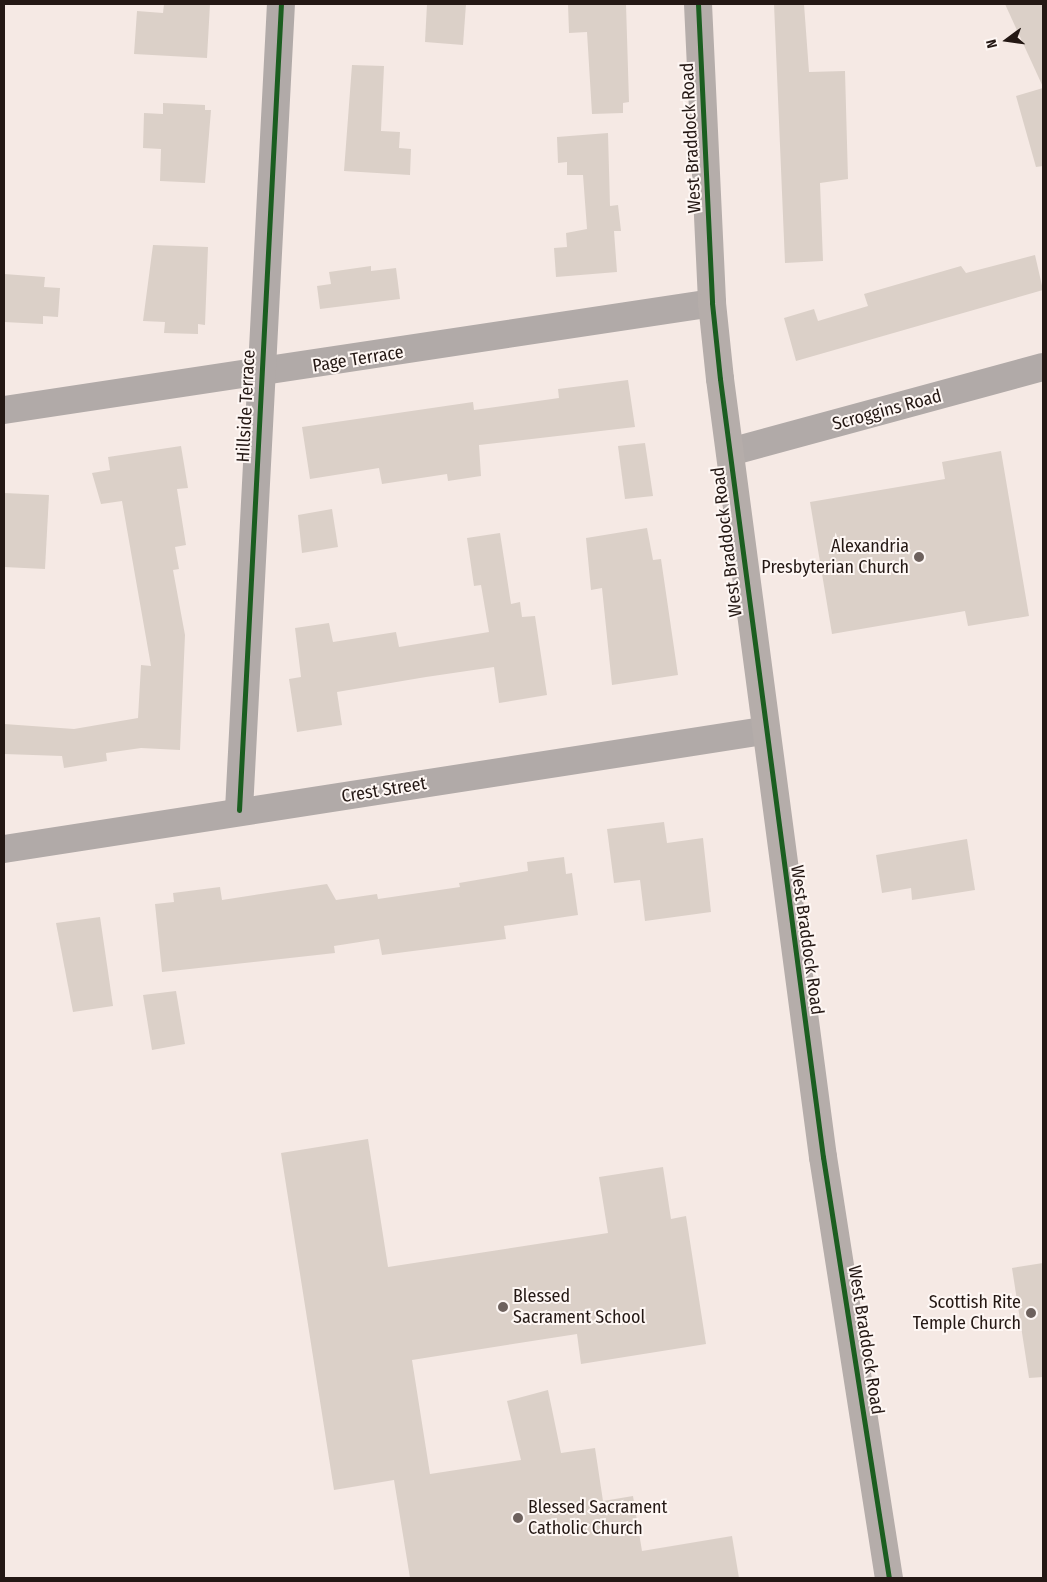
<!DOCTYPE html>
<style>
body{margin:0}
#map{position:relative;width:1047px;height:1582px;overflow:hidden;background:#f5e9e4;font-family:"Fira Sans Condensed",sans-serif}
div>[style]{position:absolute}
[style*='--x']{left:calc(var(--x)*1px);top:calc(var(--y)*1px);width:calc(var(--w)*1px);rotate:calc(var(--a)*1deg)}
.building>*{inset:0;background:#dbd0c8}
.minor>*{height:28px;margin:-14px;padding:0 14px;transform-origin:14px;border-radius:14px;background:#b1aaa8}
.major>*{height:28px;margin:-14px;padding:0 14px;transform-origin:14px;border-radius:14px;background:#b5adaa}
.cycleway>*{height:5px;margin:-2.5px;padding:0 2.5px;transform-origin:2.5px;border-radius:2.5px;background:#1b5e20}
.dots>*{width:14px;height:14px;translate:-50% -50%;box-sizing:border-box;border:2px solid #fef7f4;border-radius:50%}
span{translate:-50% -50%;white-space:nowrap;text-align:center;line-height:1.15;-webkit-text-stroke:4px #fef7f4;paint-order:stroke}
.street-label{font-size:18px;color:#241814}
.poi-label{font-size:18px;color:#241814}
.right{translate:-100% -50%;text-align:right}
.left{translate:0 -50%;text-align:left}
.frame{position:absolute;inset:0;border:5px solid #241814;pointer-events:none}
.north{position:absolute;left:982px;top:15px;width:50px;height:50px;-webkit-text-stroke:4px #fef7f4;paint-order:stroke;rotate:256deg;font-size:14px;font-weight:700;line-height:20px;text-align:center;color:#241814}
.north::after{content:'';display:block;margin:auto;width:18px;height:22px;background:#241814;clip-path:polygon(50% 0,100% 100%,50% 72%,0 100%)}
</style>
<div id="map">
<div class="building">
<i style="clip-path:polygon(164px 4px,210px 4px,207px 58px,134px 54px,137px 11px,163px 13px)"></i>
<i style="clip-path:polygon(427px 4px,466px 4px,463px 45px,425px 42px)"></i>
<i style="clip-path:polygon(568px 4px,626px 4px,629px 102px,623px 103px,623px 113px,592px 114px,587px 32px,569px 33px)"></i>
<i style="clip-path:polygon(774px 4px,804px 4px,809px 72px,845px 71px,848px 179px,820px 183px,823px 261px,785px 263px)"></i>
<i style="clip-path:polygon(1005px 4px,1043px 4px,1043px 87px)"></i>
<i style="clip-path:polygon(352px 65px,384px 66px,381px 131px,400px 132px,399px 148px,411px 149px,410px 175px,344px 171px)"></i>
<i style="clip-path:polygon(1043px 88px,1043px 166px,1036px 167px,1016px 96px)"></i>
<i style="clip-path:polygon(163px 103px,205px 105px,205px 110px,211px 110px,205px 183px,160px 181px,161px 149px,143px 148px,144px 113px,163px 114px)"></i>
<i style="clip-path:polygon(608px 133px,610px 206px,618px 205px,621px 231px,614px 231px,617px 272px,556px 277px,554px 248px,567px 247px,566px 233px,587px 229px,583px 175px,567px 175px,567px 162px,558px 163px,557px 137px)"></i>
<i style="clip-path:polygon(153px 245px,208px 247px,205px 325px,198px 324px,198px 334px,164px 333px,165px 322px,143px 321px)"></i>
<i style="clip-path:polygon(1035px 255px,1043px 290px,796px 361px,784px 318px,814px 309px,818px 321px,868px 306px,864px 294px,961px 266px,966px 273px)"></i>
<i style="clip-path:polygon(371px 266px,371px 271px,396px 268px,400px 299px,320px 309px,317px 286px,331px 284px,329px 272px)"></i>
<i style="clip-path:polygon(4px 274px,45px 277px,44px 287px,60px 288px,58px 317px,43px 316px,43px 324px,4px 322px)"></i>
<i style="clip-path:polygon(628px 380px,635px 427px,479px 445px,481px 476px,448px 481px,447px 474px,382px 484px,379px 468px,310px 479px,302px 427px,473px 402px,474px 410px,559px 398px,558px 389px)"></i>
<i style="clip-path:polygon(645px 443px,653px 496px,625px 499px,618px 446px)"></i>
<i style="clip-path:polygon(181px 446px,188px 488px,177px 489px,186px 545px,175px 547px,179px 569px,173px 570px,185px 635px,180px 750px,141px 748px,106px 753px,107px 761px,64px 768px,62px 756px,4px 754px,4px 724px,74px 729px,138px 718px,141px 665px,151px 666px,122px 501px,101px 504px,92px 473px,110px 470px,108px 457px)"></i>
<i style="clip-path:polygon(1001px 451px,1029px 616px,968px 626px,965px 611px,832px 634px,810px 502px,945px 479px,942px 462px)"></i>
<i style="clip-path:polygon(4px 493px,49px 495px,45px 569px,4px 567px)"></i>
<i style="clip-path:polygon(332px 509px,338px 547px,302px 553px,298px 515px)"></i>
<i style="clip-path:polygon(647px 528px,653px 560px,661px 559px,678px 675px,612px 685px,602px 588px,591px 590px,586px 538px)"></i>
<i style="clip-path:polygon(500px 533px,511px 604px,520px 602px,522px 617px,535px 616px,547px 695px,499px 703px,494px 667px,426px 677px,337px 692px,342px 725px,297px 732px,289px 679px,301px 677px,295px 628px,329px 623px,333px 642px,396px 632px,399px 647px,489px 632px,481px 585px,474px 586px,467px 538px)"></i>
<i style="clip-path:polygon(664px 822px,667px 843px,703px 838px,711px 912px,645px 921px,640px 880px,614px 883px,607px 829px)"></i>
<i style="clip-path:polygon(967px 839px,975px 890px,912px 900px,911px 888px,882px 893px,876px 855px)"></i>
<i style="clip-path:polygon(564px 857px,566px 874px,572px 873px,578px 915px,504px 926px,506px 939px,382px 955px,379px 939px,334px 946px,335px 953px,162px 972px,155px 904px,174px 902px,173px 893px,220px 887px,222px 900px,327px 884px,336px 900px,377px 894px,378px 899px,460px 887px,459px 883px,528px 871px,527px 862px)"></i>
<i style="clip-path:polygon(100px 917px,113px 1006px,73px 1012px,56px 923px)"></i>
<i style="clip-path:polygon(176px 991px,185px 1044px,152px 1050px,143px 995px)"></i>
<i style="clip-path:polygon(368px 1139px,388px 1267px,608px 1233px,599px 1177px,663px 1167px,671px 1219px,686px 1216px,706px 1344px,581px 1364px,577px 1334px,412px 1360px,430px 1474px,521px 1460px,507px 1401px,548px 1390px,561px 1453px,595px 1448px,603px 1501px,633px 1496px,642px 1551px,732px 1536px,739px 1578px,410px 1578px,394px 1480px,334px 1490px,281px 1153px)"></i>
<i style="clip-path:polygon(1043px 1263px,1043px 1377px,1029px 1378px,1012px 1268px)"></i>
</div>
<div class="minor">
<i style="--x:4;--y:410;--w:716;--a:-8.59"></i>
<i style="--x:730;--y:452;--w:324;--a:-15.2"></i>
<i style="--x:239;--y:810;--w:807;--a:-87.02"></i>
<i style="--x:4;--y:849;--w:769;--a:-8.83"></i>
</div>
<div class="major">
<i style="--x:698;--y:4;--w:299;--a:87.3"></i>
<i style="--x:712;--y:303;--w:76;--a:84"></i>
<i style="--x:720;--y:379;--w:785;--a:82.46"></i>
<i style="--x:823;--y:1157;--w:426;--a:81.1"></i>
</div>
<div class="cycleway">
<i style="--x:698;--y:4;--w:299;--a:87.3"></i>
<i style="--x:712;--y:303;--w:76;--a:84"></i>
<i style="--x:720;--y:379;--w:785;--a:82.46"></i>
<i style="--x:823;--y:1157;--w:426;--a:81.1"></i>
<i style="--x:239;--y:810;--w:807;--a:-87.02"></i>
</div>
<div class="dots">
<i style="left:919px;top:557px;background:#6d615d"></i>
<i style="left:503px;top:1307px;background:#6d615d"></i>
<i style="left:1031px;top:1313px;background:#6d615d"></i>
<i style="left:518px;top:1518px;background:#6d615d"></i>
</div>
<div class="street-label">
<span style="left:691px;top:138px;rotate:-93deg">West Braddock Road</span>
<span style="left:358px;top:359px;rotate:-9deg">Page Terrace</span>
<span style="left:246px;top:406px;rotate:-87deg">Hillside Terrace</span>
<span style="left:887px;top:410px;rotate:-15deg">Scroggins Road</span>
<span style="left:727px;top:542px;rotate:-97deg">West Braddock Road</span>
<span style="left:384px;top:790px;rotate:-9deg">Crest Street</span>
<span style="left:807px;top:940px;rotate:82deg">West Braddock Road</span>
<span style="left:866px;top:1340px;rotate:81deg">West Braddock Road</span>
</div>
<div class="poi-label">
<span class="right" style="left:909px;top:557px">Alexandria<br>Presbyterian Church</span>
<span class="left" style="left:513px;top:1307px">Blessed<br>Sacrament School</span>
<span class="right" style="left:1021px;top:1313px">Scottish Rite<br>Temple Church</span>
<span class="left" style="left:528px;top:1518px">Blessed Sacrament<br>Catholic Church</span>
</div>
<div class="frame"></div>
<div class="north">N</div>
</div>
